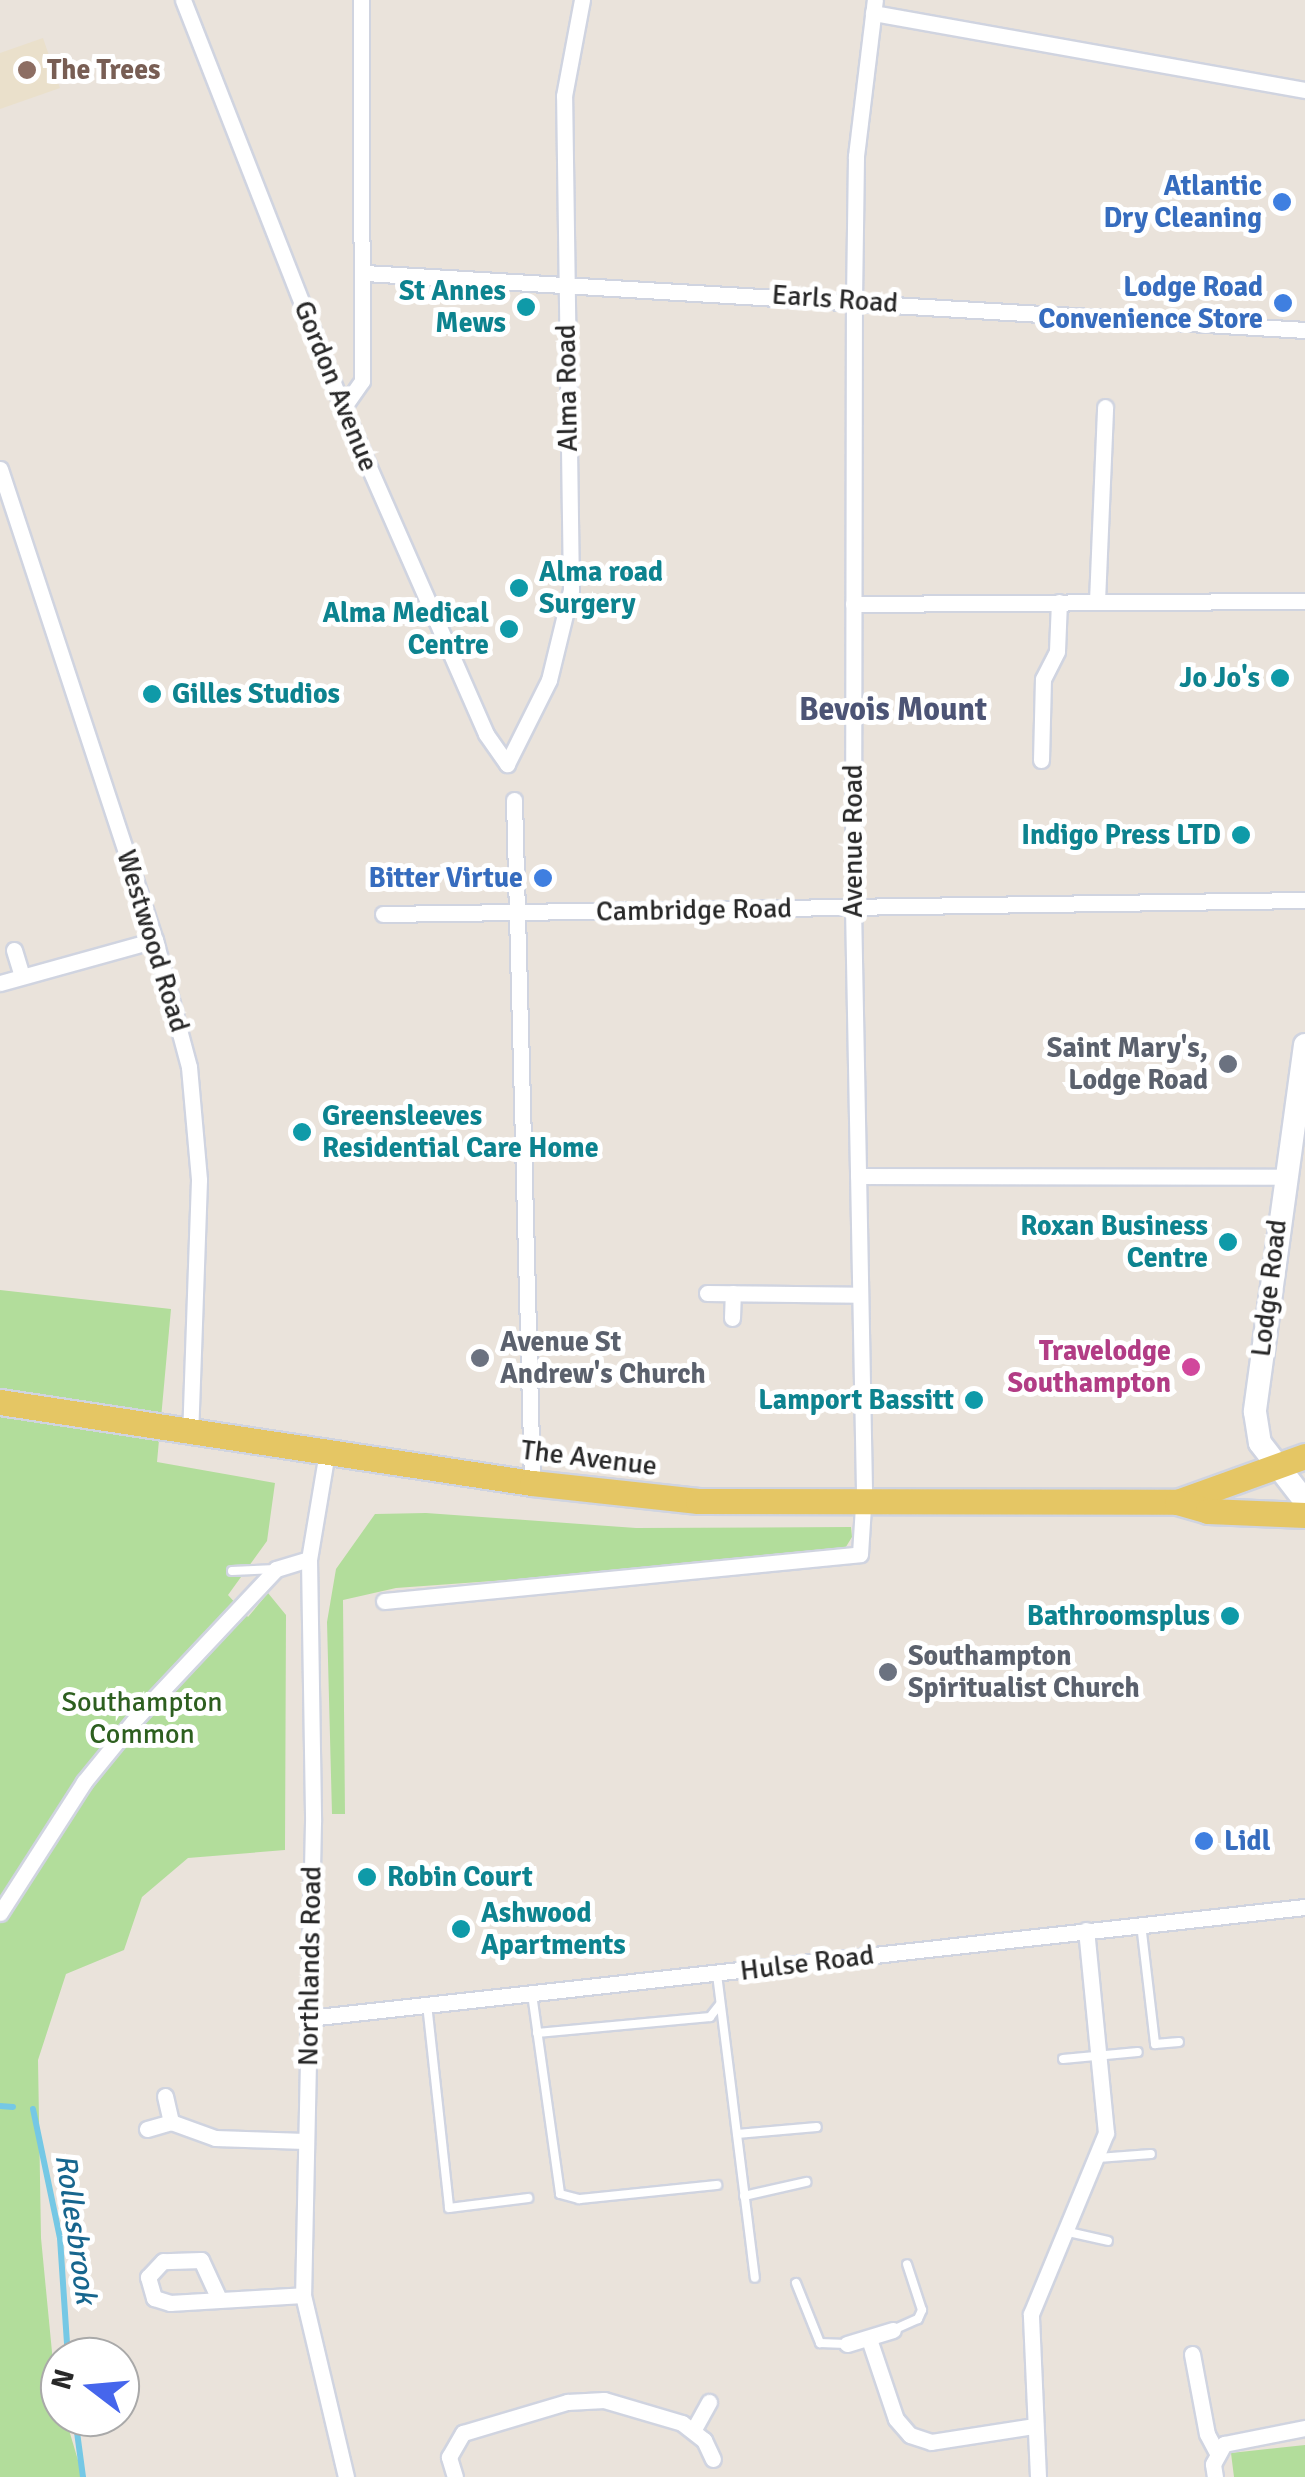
<!DOCTYPE html>
<style>
body{margin:0}
#map{position:relative;width:1305px;height:2477px;overflow:hidden;background:#eae3db;font-family:Signika,sans-serif}
div>[style]{position:absolute}
[style*='--x']{left:calc(var(--x)*1px);top:calc(var(--y)*1px);width:calc(var(--w)*1px);rotate:calc(var(--a)*1deg)}
.education>*{inset:0;background:#eae0cb}
.green>*{inset:0;background:#b2dd9b}
.stream>*{height:6px;margin:-3px;padding:0 3px;transform-origin:3px;border-radius:3px;background:#75c8e5}
.roads{filter:drop-shadow(2px 0 #d0d4e0) drop-shadow(-2px 0 #d0d4e0) drop-shadow(0 2px #d0d4e0) drop-shadow(0 -2px #d0d4e0)}
.lane>*{height:8px;margin:-4px;padding:0 4px;transform-origin:4px;border-radius:4px;background:#fff}
.street>*{height:15px;margin:-7.5px;padding:0 7.5px;transform-origin:7.5px;border-radius:7.5px;background:#fff}
.secondary>*{height:22px;margin:-11px;padding:0 11px;transform-origin:11px;border-radius:11px;background:#fff}
.primary>*{height:25px;margin:-12.5px;padding:0 12.5px;transform-origin:12.5px;border-radius:12.5px;background:#e5c664}
.dots>*{width:28px;height:28px;translate:-50% -50%;box-sizing:border-box;border:5px solid #fff;border-radius:50%}
span{translate:-50% -50%;white-space:nowrap;text-align:center;line-height:1.15;-webkit-text-stroke:10px #fff;paint-order:stroke}
.education-label{font-size:28px;color:#785e54;font-weight:700}
.left{translate:0 -50%;text-align:left}
.shop-label{font-size:28px;color:#366cbe;font-weight:700}
.right{translate:-100% -50%;text-align:right}
.culture-label{font-size:28px;color:#0d838f;font-weight:700}
.street-label{font-size:28px;color:#282828}
.worship-label{font-size:28px;color:#5b616d;font-weight:700}
.hotel-label{font-size:28px;color:#b23c85;font-weight:700}
.park-label{font-size:28px;color:#2d5f1f}
.water-label{font-size:30px;color:#17668e;font-style:italic}
.quarter-label{font-size:32px;color:#4c5475;font-weight:700}
.north{position:absolute;left:40px;top:2337px;width:100px;height:100px;box-sizing:border-box;background:#fff;border:2px solid #a9a9a9;border-radius:50%;rotate:286deg;font-size:28px;font-weight:700;line-height:40px;text-align:center;color:#282828}
.north::after{content:'';display:block;margin:auto;width:35px;height:45px;background:#4666ec;clip-path:polygon(50% 0,100% 100%,50% 72%,0 100%)}
</style>
<div id="map">
<div class="education">
<i style="clip-path:polygon(43px 38px,60px 88px,0 109px,0 53px)"></i>
</div>
<div class="green">
<i style="clip-path:polygon(0 1290px,171px 1309px,157px 1462px,275px 1483px,267px 1541px,228px 1595px,248px 1617px,268px 1593px,286px 1615px,285px 1850px,188px 1858px,142px 1897px,124px 1950px,66px 1974px,38px 2060px,41px 2238px,55px 2383px,83px 2477px,0 2477px)"></i>
<i style="clip-path:polygon(426px 1513px,636px 1528px,851px 1527px,852px 1537px,844px 1550px,732px 1564px,396px 1588px,343px 1600px,345px 1814px,332px 1814px,327px 1622px,336px 1569px,375px 1514px)"></i>
<i style="clip-path:polygon(1305px 2445px,1305px 2477px,1234px 2477px,1231px 2453px)"></i>
</div>
<div class="stream">
<i style="--x:0;--y:2106;--w:13;--a:4"></i>
<i style="--x:33;--y:2109;--w:132;--a:78.2"></i>
<i style="--x:60;--y:2238;--w:119;--a:86.2"></i>
<i style="--x:75;--y:2417;--w:61;--a:82.4"></i>
</div>
<div class="roads">
<div class="lane">
<i style="--x:232;--y:1571;--w:44;--a:-2.6"></i>
<i style="--x:1141;--y:1924;--w:121;--a:83.3"></i>
<i style="--x:1155;--y:2044;--w:24;--a:-5"></i>
<i style="--x:717;--y:1974;--w:306;--a:82.9"></i>
<i style="--x:532;--y:1994;--w:202;--a:82"></i>
<i style="--x:560;--y:2194;--w:20;--a:15"></i>
<i style="--x:579;--y:2199;--w:139;--a:-5.8"></i>
<i style="--x:427;--y:2004;--w:205;--a:83.8"></i>
<i style="--x:449;--y:2208;--w:80;--a:-7.2"></i>
<i style="--x:537;--y:2033;--w:174;--a:-5.3"></i>
<i style="--x:710;--y:2017;--w:16;--a:-52"></i>
<i style="--x:1063;--y:2059;--w:75;--a:-5.3"></i>
<i style="--x:737;--y:2134;--w:80;--a:-5"></i>
<i style="--x:1098;--y:2158;--w:53;--a:-4.3"></i>
<i style="--x:744;--y:2196;--w:64;--a:-12.7"></i>
<i style="--x:1064;--y:2231;--w:45;--a:12.8"></i>
<i style="--x:796;--y:2283;--w:65;--a:68.2"></i>
<i style="--x:820;--y:2343;--w:26;--a:2"></i>
<i style="--x:893;--y:2330;--w:27;--a:-24"></i>
<i style="--x:918;--y:2319;--w:10;--a:-66"></i>
<i style="--x:922;--y:2310;--w:48;--a:-108.1"></i>
</div>
<div class="street">
<i style="--x:183;--y:0;--w:438;--a:68.6"></i>
<i style="--x:343;--y:408;--w:356;--a:66.3"></i>
<i style="--x:486;--y:734;--w:37;--a:55"></i>
<i style="--x:507;--y:764;--w:94;--a:-63.4"></i>
<i style="--x:549;--y:680;--w:93;--a:-76.3"></i>
<i style="--x:571;--y:590;--w:494;--a:-90.8"></i>
<i style="--x:564;--y:96;--w:98;--a:-79.4"></i>
<i style="--x:873;--y:13;--w:439;--a:10.1"></i>
<i style="--x:365;--y:273;--w:942;--a:3.47"></i>
<i style="--x:343;--y:408;--w:33;--a:-55"></i>
<i style="--x:362;--y:381;--w:381;--a:-90.2"></i>
<i style="--x:0;--y:469;--w:496;--a:71.8"></i>
<i style="--x:155;--y:940;--w:131;--a:75"></i>
<i style="--x:189;--y:1067;--w:113;--a:84.9"></i>
<i style="--x:199;--y:1180;--w:252;--a:92"></i>
<i style="--x:1097;--y:601;--w:194;--a:-87.6"></i>
<i style="--x:853;--y:604;--w:452;--a:-0.4"></i>
<i style="--x:1041;--y:760;--w:81;--a:-88.6"></i>
<i style="--x:1043;--y:679;--w:31;--a:-63"></i>
<i style="--x:1057;--y:651;--w:49;--a:-87.7"></i>
<i style="--x:514;--y:800;--w:683;--a:88.49"></i>
<i style="--x:383;--y:914;--w:922;--a:-0.87"></i>
<i style="--x:14;--y:950;--w:27;--a:73"></i>
<i style="--x:0;--y:983;--w:161;--a:-15.5"></i>
<i style="--x:858;--y:1176;--w:425;--a:0.1"></i>
<i style="--x:707;--y:1293;--w:153;--a:0.7"></i>
<i style="--x:732;--y:1318;--w:25;--a:-88"></i>
<i style="--x:327;--y:1452;--w:109;--a:99.5"></i>
<i style="--x:309;--y:1559;--w:263;--a:89.1"></i>
<i style="--x:313;--y:1822;--w:473;--a:91.2"></i>
<i style="--x:303;--y:2295;--w:187;--a:76.7"></i>
<i style="--x:384;--y:1601;--w:478;--a:-5.6"></i>
<i style="--x:860;--y:1554;--w:64;--a:-86.4"></i>
<i style="--x:864;--y:1490;--w:583;--a:-91.08"></i>
<i style="--x:853;--y:907;--w:607;--a:-89.91"></i>
<i style="--x:854;--y:300;--w:144;--a:-89.2"></i>
<i style="--x:856;--y:156;--w:157;--a:-83.1"></i>
<i style="--x:0;--y:1913;--w:156;--a:-57.3"></i>
<i style="--x:84;--y:1782;--w:84;--a:-50.8"></i>
<i style="--x:137;--y:1717;--w:203;--a:-46.8"></i>
<i style="--x:276;--y:1569;--w:34;--a:-17"></i>
<i style="--x:309;--y:2018;--w:1002;--a:-6.36"></i>
<i style="--x:165;--y:2096;--w:27;--a:77"></i>
<i style="--x:147;--y:2129;--w:25;--a:-16"></i>
<i style="--x:171;--y:2122;--w:47;--a:20"></i>
<i style="--x:215;--y:2138;--w:90;--a:1.9"></i>
<i style="--x:219;--y:2299;--w:43;--a:-114.8"></i>
<i style="--x:201;--y:2260;--w:38;--a:178"></i>
<i style="--x:163;--y:2261;--w:22;--a:133"></i>
<i style="--x:148;--y:2277;--w:22;--a:74"></i>
<i style="--x:154;--y:2298;--w:17;--a:17"></i>
<i style="--x:170;--y:2303;--w:133;--a:-3.4"></i>
<i style="--x:869;--y:2339;--w:84;--a:71.4"></i>
<i style="--x:896;--y:2419;--w:21;--a:49"></i>
<i style="--x:910;--y:2435;--w:22;--a:18"></i>
<i style="--x:931;--y:2442;--w:104;--a:-8.8"></i>
<i style="--x:847;--y:2344;--w:48;--a:-16.9"></i>
<i style="--x:1192;--y:2354;--w:81;--a:79.4"></i>
<i style="--x:1207;--y:2434;--w:21;--a:62"></i>
<i style="--x:694;--y:2429;--w:31;--a:-61"></i>
<i style="--x:455;--y:2477;--w:21;--a:-107"></i>
<i style="--x:449;--y:2457;--w:28;--a:-60"></i>
<i style="--x:463;--y:2433;--w:109;--a:-16.6"></i>
<i style="--x:567;--y:2402;--w:37;--a:-3"></i>
<i style="--x:604;--y:2400;--w:81;--a:16.4"></i>
<i style="--x:682;--y:2423;--w:28;--a:38"></i>
<i style="--x:704;--y:2440;--w:21;--a:65"></i>
<i style="--x:1038;--y:2477;--w:163;--a:-92.5"></i>
<i style="--x:1031;--y:2314;--w:196;--a:-67.5"></i>
<i style="--x:1106;--y:2133;--w:204;--a:-95.6"></i>
<i style="--x:1215;--y:2477;--w:13;--a:-99"></i>
<i style="--x:1213;--y:2464;--w:23;--a:-61"></i>
<i style="--x:1224;--y:2444;--w:83;--a:-11.2"></i>
</div>
<div class="secondary">
<i style="--x:1305;--y:1045;--w:370;--a:97.8"></i>
<i style="--x:1255;--y:1412;--w:31;--a:81"></i>
<i style="--x:1260;--y:1443;--w:73;--a:52.2"></i>
</div>
<div class="primary">
<i style="--x:0;--y:1402;--w:538;--a:8.66"></i>
<i style="--x:532;--y:1483;--w:167;--a:6.2"></i>
<i style="--x:698;--y:1501;--w:479;--a:0.1"></i>
<i style="--x:1177;--y:1502;--w:136;--a:-19.8"></i>
<i style="--x:1177;--y:1502;--w:32;--a:16"></i>
<i style="--x:1208;--y:1511;--w:97;--a:2.4"></i>
</div>
</div>
<div class="dots">
<i style="left:27px;top:70px;background:#8d6e63"></i>
<i style="left:1282px;top:202px;background:#3f7fe0"></i>
<i style="left:1283px;top:303px;background:#3f7fe0"></i>
<i style="left:526px;top:307px;background:#0f9aa8"></i>
<i style="left:519px;top:588px;background:#0f9aa8"></i>
<i style="left:509px;top:629px;background:#0f9aa8"></i>
<i style="left:1280px;top:678px;background:#0f9aa8"></i>
<i style="left:152px;top:694px;background:#0f9aa8"></i>
<i style="left:1241px;top:835px;background:#0f9aa8"></i>
<i style="left:543px;top:878px;background:#3f7fe0"></i>
<i style="left:1228px;top:1064px;background:#6b7280"></i>
<i style="left:302px;top:1132px;background:#0f9aa8"></i>
<i style="left:1228px;top:1242px;background:#0f9aa8"></i>
<i style="left:480px;top:1358px;background:#6b7280"></i>
<i style="left:1191px;top:1367px;background:#d1479c"></i>
<i style="left:974px;top:1400px;background:#0f9aa8"></i>
<i style="left:1230px;top:1616px;background:#0f9aa8"></i>
<i style="left:888px;top:1672px;background:#6b7280"></i>
<i style="left:1204px;top:1841px;background:#3f7fe0"></i>
<i style="left:367px;top:1877px;background:#0f9aa8"></i>
<i style="left:461px;top:1929px;background:#0f9aa8"></i>
</div>
<div class="education-label">
<span class="left" style="left:47px;top:70px">The Trees</span>
</div>
<div class="shop-label">
<span class="right" style="left:1262px;top:202px">Atlantic<br>Dry Cleaning</span>
<span class="right" style="left:1263px;top:303px">Lodge Road<br>Convenience Store</span>
<span class="right" style="left:523px;top:878px">Bitter Virtue</span>
<span class="left" style="left:1224px;top:1841px">Lidl</span>
</div>
<div class="culture-label">
<span class="right" style="left:506px;top:307px">St Annes<br>Mews</span>
<span class="left" style="left:539px;top:588px">Alma road<br>Surgery</span>
<span class="right" style="left:489px;top:629px">Alma Medical<br>Centre</span>
<span class="right" style="left:1260px;top:678px">Jo Jo's</span>
<span class="left" style="left:172px;top:694px">Gilles Studios</span>
<span class="right" style="left:1221px;top:835px">Indigo Press LTD</span>
<span class="left" style="left:322px;top:1132px">Greensleeves<br>Residential Care Home</span>
<span class="right" style="left:1208px;top:1242px">Roxan Business<br>Centre</span>
<span class="right" style="left:954px;top:1400px">Lamport Bassitt</span>
<span class="right" style="left:1210px;top:1616px">Bathroomsplus</span>
<span class="left" style="left:387px;top:1877px">Robin Court</span>
<span class="left" style="left:481px;top:1929px">Ashwood<br>Apartments</span>
</div>
<div class="street-label">
<span style="left:835px;top:299px;rotate:4deg">Earls Road</span>
<span style="left:336px;top:386px;rotate:68deg">Gordon Avenue</span>
<span style="left:567px;top:388px;rotate:-91deg">Alma Road</span>
<span style="left:853px;top:841px;rotate:-90deg">Avenue Road</span>
<span style="left:694px;top:910px;rotate:-1deg">Cambridge Road</span>
<span style="left:153px;top:941px;rotate:73deg">Westwood Road</span>
<span style="left:1269px;top:1288px;rotate:-83deg">Lodge Road</span>
<span style="left:589px;top:1458px;rotate:7deg">The Avenue</span>
<span style="left:807px;top:1963px;rotate:-7deg">Hulse Road</span>
<span style="left:310px;top:1966px;rotate:-89deg">Northlands Road</span>
</div>
<div class="worship-label">
<span class="right" style="left:1208px;top:1064px">Saint Mary's,<br>Lodge Road</span>
<span class="left" style="left:500px;top:1358px">Avenue St<br>Andrew's Church</span>
<span class="left" style="left:908px;top:1672px">Southampton<br>Spiritualist Church</span>
</div>
<div class="hotel-label">
<span class="right" style="left:1171px;top:1367px">Travelodge<br>Southampton</span>
</div>
<div class="park-label">
<span style="left:142px;top:1718px">Southampton<br>Common</span>
</div>
<div class="water-label">
<span style="left:75px;top:2229px;rotate:82deg">Rollesbrook</span>
</div>
<div class="quarter-label">
<span style="left:893px;top:710px">Bevois Mount</span>
</div>
<div class="north">N</div>
</div>
